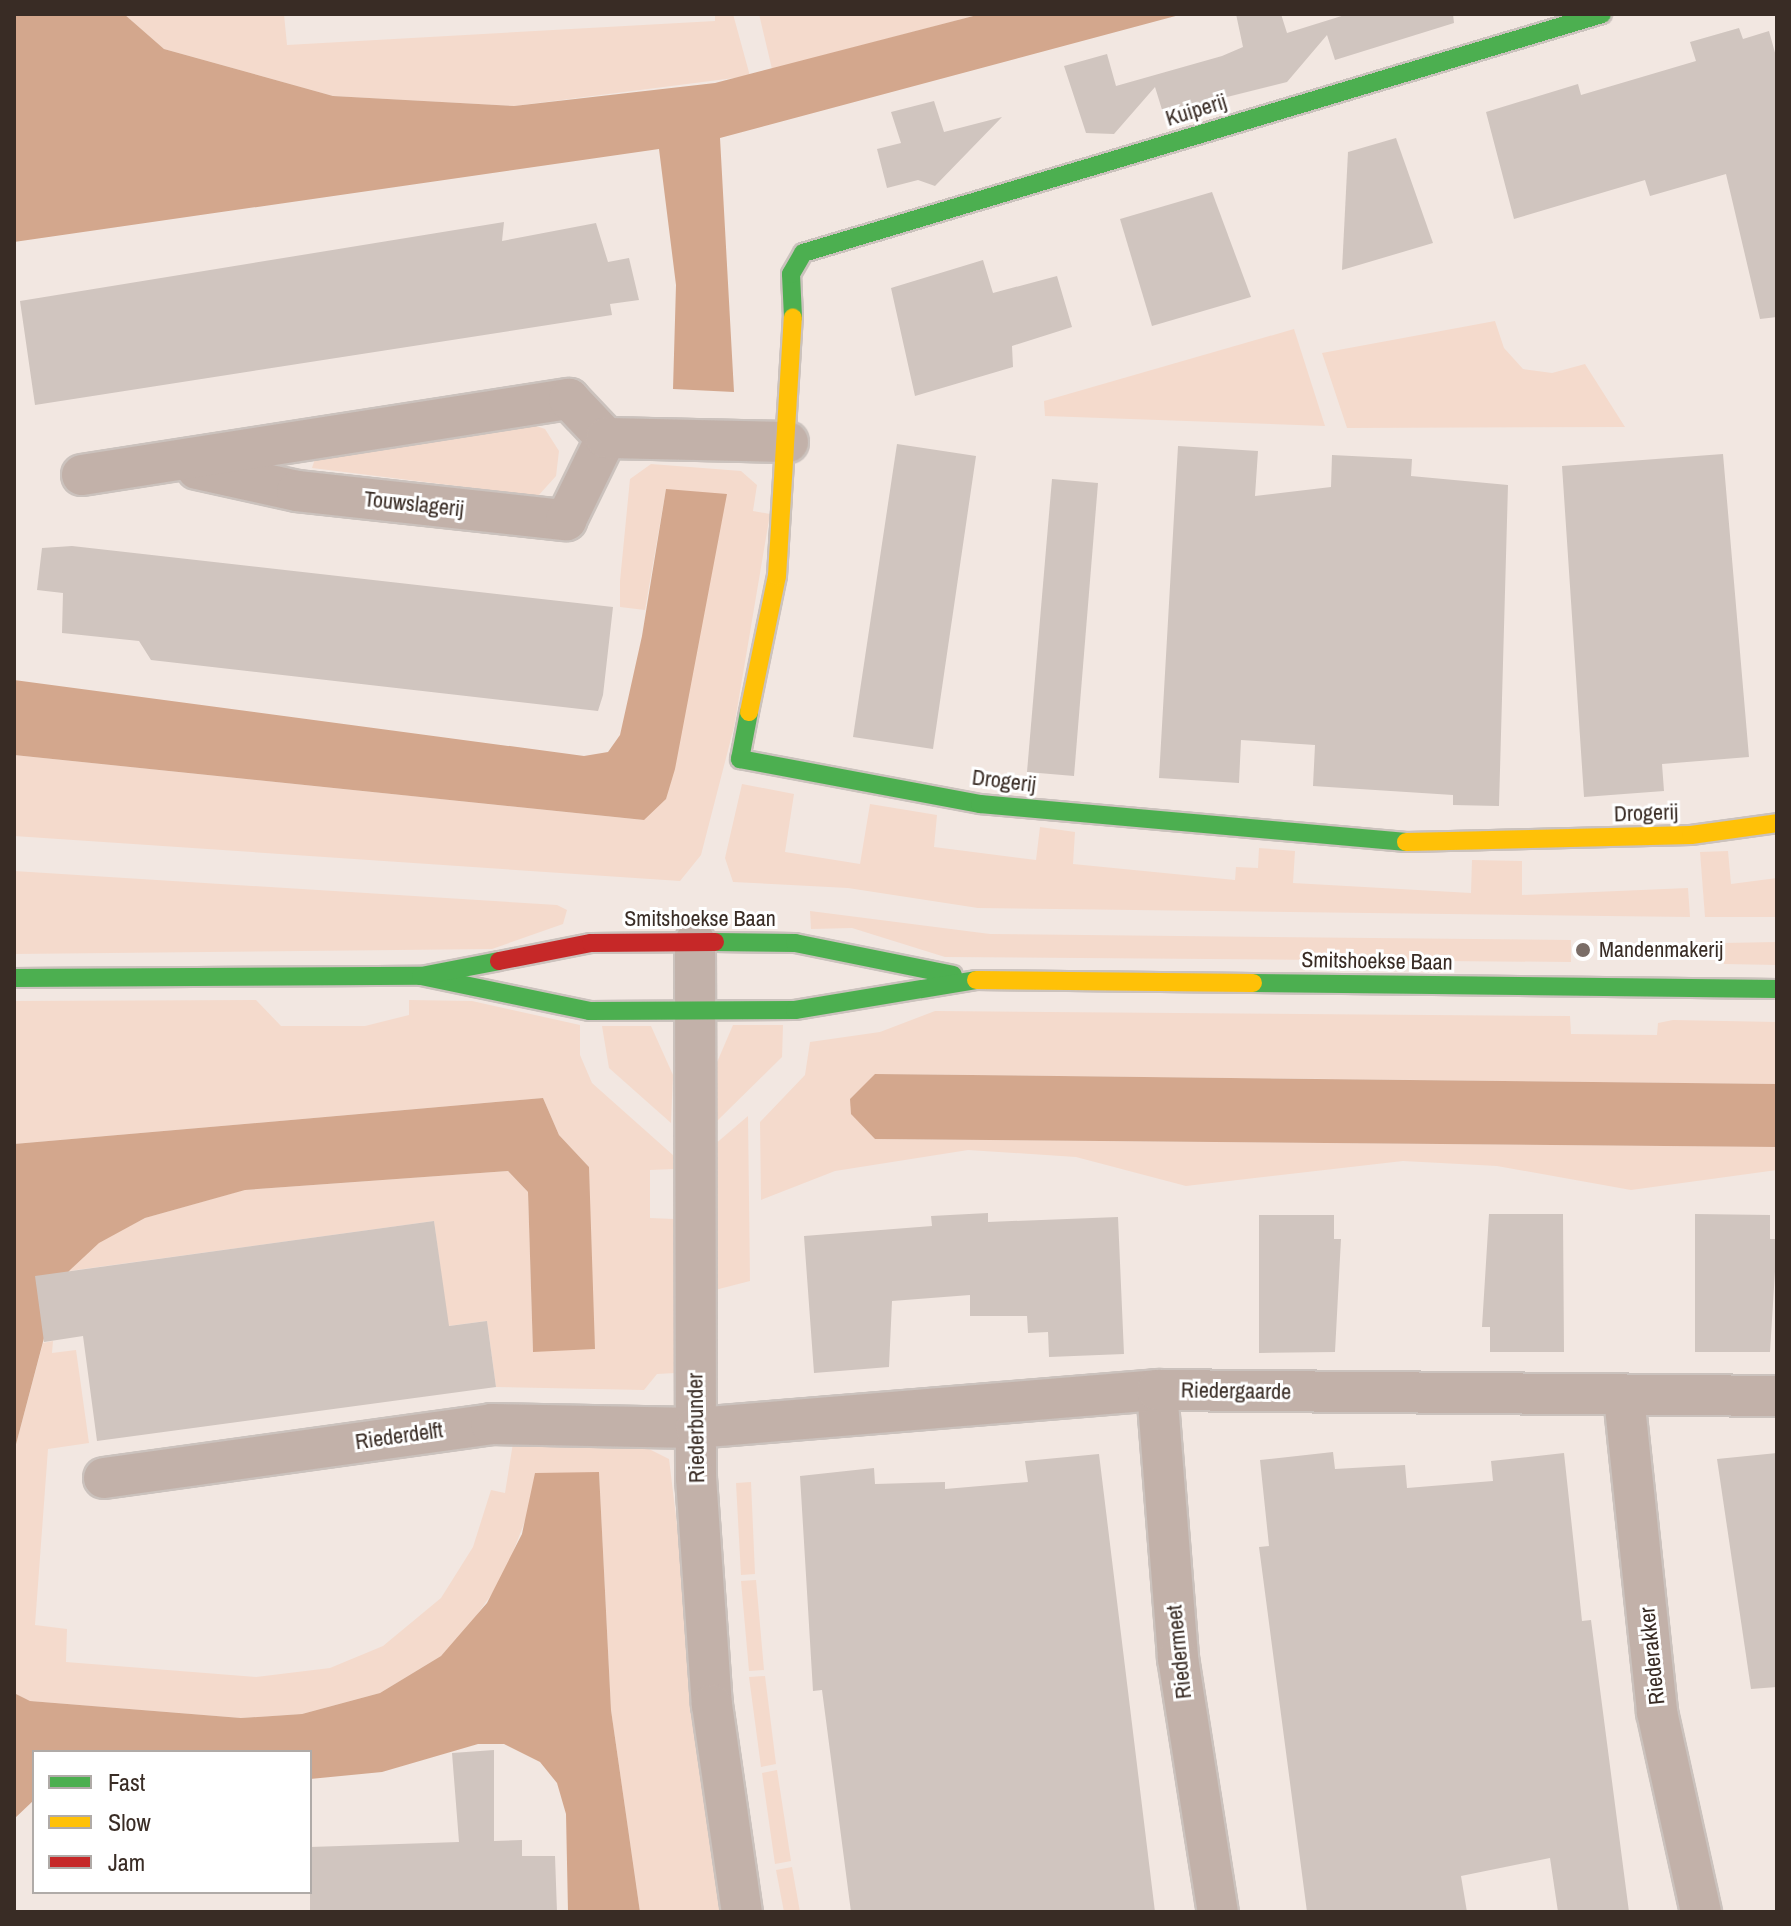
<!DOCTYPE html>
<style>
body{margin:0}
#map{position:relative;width:1791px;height:1926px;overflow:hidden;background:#f2e7e1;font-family:"Archivo Narrow",sans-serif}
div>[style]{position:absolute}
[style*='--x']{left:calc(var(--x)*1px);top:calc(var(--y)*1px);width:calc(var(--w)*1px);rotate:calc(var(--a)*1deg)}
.green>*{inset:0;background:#f4dacc}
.water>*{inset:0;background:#d3a78d}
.building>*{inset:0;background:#d0c5bf}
.roads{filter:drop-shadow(2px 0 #cbc2bd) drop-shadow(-2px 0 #cbc2bd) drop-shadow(0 2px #cbc2bd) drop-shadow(0 -2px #cbc2bd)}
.street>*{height:40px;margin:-20px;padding:0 20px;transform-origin:20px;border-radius:20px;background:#c2b1a9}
.fast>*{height:18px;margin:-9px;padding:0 9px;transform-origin:9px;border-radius:9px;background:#4caf50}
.slow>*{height:18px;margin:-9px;padding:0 9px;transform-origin:9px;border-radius:9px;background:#ffc107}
.jam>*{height:18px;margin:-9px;padding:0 9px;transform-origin:9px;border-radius:9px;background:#c62828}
.dots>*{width:22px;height:22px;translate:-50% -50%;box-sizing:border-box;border:4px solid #fff;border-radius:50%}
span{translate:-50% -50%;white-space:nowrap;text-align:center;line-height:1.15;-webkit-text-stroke:6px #fff;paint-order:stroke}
.street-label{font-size:22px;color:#392c25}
.poi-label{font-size:22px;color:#392c25}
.left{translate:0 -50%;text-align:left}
.frame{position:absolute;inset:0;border:16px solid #392c25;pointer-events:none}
.legend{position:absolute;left:32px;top:1750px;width:280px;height:144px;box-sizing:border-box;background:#fff;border:2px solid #b0aba8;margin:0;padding:10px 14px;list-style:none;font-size:24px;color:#392c25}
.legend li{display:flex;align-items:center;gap:16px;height:40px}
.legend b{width:40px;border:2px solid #b0aba8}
</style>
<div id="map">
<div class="green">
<i style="clip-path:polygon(124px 14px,284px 14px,287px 45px,715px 21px,715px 14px,733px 14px,750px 76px,514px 106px,333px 96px,164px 49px)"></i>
<i style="clip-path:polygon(759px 14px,981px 14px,772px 69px)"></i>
<i style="clip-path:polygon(1495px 321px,1504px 348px,1523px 369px,1552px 373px,1585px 364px,1625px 427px,1347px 428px,1322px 353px)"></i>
<i style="clip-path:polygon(1294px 329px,1325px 426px,1045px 416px,1044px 401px)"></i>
<i style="clip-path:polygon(530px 424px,545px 429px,559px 451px,556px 476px,538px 496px,312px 468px,315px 459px)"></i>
<i style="clip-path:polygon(651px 464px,741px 471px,757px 485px,753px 511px,770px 514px,734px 727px,701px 855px,680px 881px,14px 836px,14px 755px,644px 820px,666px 489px,645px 610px,620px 607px,620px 581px,630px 479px)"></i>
<i style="clip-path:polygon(742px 784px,794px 794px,785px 852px,860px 864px,870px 804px,937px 815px,934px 847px,1036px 860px,1040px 827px,1075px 832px,1073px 864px,1235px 880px,1236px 867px,1258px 868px,1259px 848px,1295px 851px,1293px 883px,1471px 893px,1472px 860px,1522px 861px,1522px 895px,1688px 888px,1690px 917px,978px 908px,848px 888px,733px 882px,725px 858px)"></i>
<i style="clip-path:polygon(1728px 851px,1731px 884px,1777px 878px,1777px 917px,1705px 917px,1700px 852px)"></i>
<i style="clip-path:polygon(14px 871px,557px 905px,567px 910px,563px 924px,492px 949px,14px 954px)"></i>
<i style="clip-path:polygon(810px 911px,990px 934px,1571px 940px,1571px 962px,945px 957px,852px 928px,811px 929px)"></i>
<i style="clip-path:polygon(1777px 942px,1777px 965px,1724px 964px,1723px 943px)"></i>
<i style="clip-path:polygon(256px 1000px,281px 1026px,365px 1026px,409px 1015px,409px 1000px,472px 1001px,580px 1025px,580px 1055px,592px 1083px,674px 1156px,674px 1169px,650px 1170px,650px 1218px,674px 1219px,675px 1373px,657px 1374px,644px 1390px,496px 1387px,487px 1321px,448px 1326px,434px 1221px,69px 1271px,99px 1242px,145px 1218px,244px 1190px,508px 1171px,528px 1192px,533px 1352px,589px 1167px,559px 1135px,543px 1098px,14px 1144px,14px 1001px)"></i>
<i style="clip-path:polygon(935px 1011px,1570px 1016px,1571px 1034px,1657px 1035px,1658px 1023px,1673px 1020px,1777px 1022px,1777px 1084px,876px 1074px,850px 1099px,875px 1139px,1777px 1147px,1777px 1170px,1631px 1190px,1497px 1166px,1403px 1161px,1186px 1186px,1076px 1157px,968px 1150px,835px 1171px,761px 1200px,760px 1122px,805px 1075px,810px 1042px,880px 1032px)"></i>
<i style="clip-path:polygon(733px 1025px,783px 1025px,782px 1057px,716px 1122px,712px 1074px)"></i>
<i style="clip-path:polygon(602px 1026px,651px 1026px,673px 1075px,671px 1123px,609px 1068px)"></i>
<i style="clip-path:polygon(748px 1116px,750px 1281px,715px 1290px,714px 1145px)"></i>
<i style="clip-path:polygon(53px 1341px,52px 1353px,76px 1350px,89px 1443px,48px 1449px,35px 1625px,67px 1629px,66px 1662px,256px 1677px,330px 1668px,383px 1646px,441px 1598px,473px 1547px,491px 1490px,505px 1493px,513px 1443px,645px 1447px,669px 1459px,724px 1912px,640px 1912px,611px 1710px,599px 1472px,530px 1508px,503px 1578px,467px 1629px,441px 1656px,380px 1693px,302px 1714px,241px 1718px,30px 1701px,14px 1693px,14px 1452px,43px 1343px)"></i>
<i style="clip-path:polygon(751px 1482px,755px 1574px,741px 1575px,736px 1483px)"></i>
<i style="clip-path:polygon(756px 1580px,764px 1670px,749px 1671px,741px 1581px)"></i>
<i style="clip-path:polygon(765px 1676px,776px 1764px,761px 1767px,749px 1677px)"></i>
<i style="clip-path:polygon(777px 1770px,791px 1861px,775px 1864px,762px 1773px)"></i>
<i style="clip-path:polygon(792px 1867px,800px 1912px,784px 1912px,776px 1870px)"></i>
</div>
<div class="water">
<i style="clip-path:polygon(14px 14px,124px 14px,164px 49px,333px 96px,514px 106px,715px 83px,981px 14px,1183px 14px,720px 138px,734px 392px,673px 389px,676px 285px,659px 149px,14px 242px)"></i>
<i style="clip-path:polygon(666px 489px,727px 494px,675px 769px,666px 799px,644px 820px,14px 755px,14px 680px,584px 756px,608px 752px,620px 735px,642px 636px)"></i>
<i style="clip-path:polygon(875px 1074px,1777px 1084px,1777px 1147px,875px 1139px,851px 1114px,850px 1099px)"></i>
<i style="clip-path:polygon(543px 1098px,559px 1135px,589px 1167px,595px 1349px,533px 1352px,528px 1192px,508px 1171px,245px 1190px,145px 1218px,99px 1243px,69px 1271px,54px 1300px,14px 1452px,14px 1144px)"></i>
<i style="clip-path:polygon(599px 1472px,611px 1710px,640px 1912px,568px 1912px,566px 1814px,557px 1783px,540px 1762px,504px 1744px,478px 1744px,382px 1772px,310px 1779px,310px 1752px,34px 1752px,34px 1800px,14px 1819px,14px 1693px,30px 1701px,241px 1718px,302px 1714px,380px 1693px,441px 1656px,487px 1603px,522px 1534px,535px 1473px)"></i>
</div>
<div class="building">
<i style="clip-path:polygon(1236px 14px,1281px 14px,1287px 33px,1348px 14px,1453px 14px,1454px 23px,1335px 60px,1327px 35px,1287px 82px,1163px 113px,1155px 87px,1114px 134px,1086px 133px,1064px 66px,1107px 54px,1116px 86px,1222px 56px,1243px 47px)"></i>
<i style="clip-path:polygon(1739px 28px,1743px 39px,1769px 31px,1777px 60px,1777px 317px,1760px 319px,1726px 174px,1650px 196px,1645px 180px,1514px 219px,1486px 112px,1578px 84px,1581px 95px,1696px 61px,1690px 42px)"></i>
<i style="clip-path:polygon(934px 101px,944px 132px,1002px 117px,935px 186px,918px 180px,887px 188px,877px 149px,901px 143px,891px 112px)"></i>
<i style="clip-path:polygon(1396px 138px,1433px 243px,1342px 270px,1348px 152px)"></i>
<i style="clip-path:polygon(1212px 192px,1251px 297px,1152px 326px,1120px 219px)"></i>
<i style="clip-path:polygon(504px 222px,502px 241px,596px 223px,608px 262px,629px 258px,639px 300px,610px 304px,612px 315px,35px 405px,20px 301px)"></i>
<i style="clip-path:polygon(983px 260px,993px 293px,1057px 276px,1072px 327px,1012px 346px,1013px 367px,915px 396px,891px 288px)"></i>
<i style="clip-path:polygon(897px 444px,976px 456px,933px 749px,853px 737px)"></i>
<i style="clip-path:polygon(1178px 446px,1258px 451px,1255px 496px,1331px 487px,1332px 455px,1412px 459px,1411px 476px,1508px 485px,1499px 806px,1453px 805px,1453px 795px,1313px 786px,1315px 745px,1241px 740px,1239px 783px,1159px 778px)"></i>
<i style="clip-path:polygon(1723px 454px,1749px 757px,1662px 764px,1664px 791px,1584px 797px,1562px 466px)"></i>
<i style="clip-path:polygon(1052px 479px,1098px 483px,1074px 776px,1027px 772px)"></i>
<i style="clip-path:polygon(72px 546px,613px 607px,603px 695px,598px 711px,151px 660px,139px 641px,62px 633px,63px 593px,37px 590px,42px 548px)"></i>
<i style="clip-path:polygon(988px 1213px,988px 1222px,1118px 1217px,1124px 1354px,1049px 1357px,1048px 1332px,1028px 1333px,1027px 1316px,970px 1316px,970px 1295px,892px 1301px,889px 1367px,814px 1373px,804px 1236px,932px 1226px,931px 1216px)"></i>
<i style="clip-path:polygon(1489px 1214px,1563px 1214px,1564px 1352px,1490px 1352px,1490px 1327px,1482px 1327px)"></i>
<i style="clip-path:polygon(1695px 1214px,1770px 1215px,1770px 1239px,1777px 1239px,1770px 1352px,1695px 1352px)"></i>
<i style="clip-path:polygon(1259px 1215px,1334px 1215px,1334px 1239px,1341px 1239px,1335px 1352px,1259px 1353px)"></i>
<i style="clip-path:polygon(434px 1221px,449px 1326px,487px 1321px,496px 1387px,97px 1441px,83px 1336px,44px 1342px,35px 1276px)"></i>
<i style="clip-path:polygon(1333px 1452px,1335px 1469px,1405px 1465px,1407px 1488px,1493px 1481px,1491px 1461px,1564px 1453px,1582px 1621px,1591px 1620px,1629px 1912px,1558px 1912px,1550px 1858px,1461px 1876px,1467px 1912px,1307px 1912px,1259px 1547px,1269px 1546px,1260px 1460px)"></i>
<i style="clip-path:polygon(1777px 1453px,1777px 1687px,1751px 1689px,1717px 1459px)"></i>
<i style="clip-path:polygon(1099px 1454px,1155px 1912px,851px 1912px,822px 1690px,813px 1691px,800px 1476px,874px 1468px,875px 1484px,945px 1482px,945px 1489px,1028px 1482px,1025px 1461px)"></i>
<i style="clip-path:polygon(494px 1750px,494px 1841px,522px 1840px,522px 1856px,555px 1856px,557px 1912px,310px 1912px,310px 1847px,459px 1842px,452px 1753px)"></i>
</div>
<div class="roads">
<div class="street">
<i style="--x:197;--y:469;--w:102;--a:12.4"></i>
<i style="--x:297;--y:491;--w:271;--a:6.2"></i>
<i style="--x:566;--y:520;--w:91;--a:-64"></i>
<i style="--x:82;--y:475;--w:493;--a:-8.9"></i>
<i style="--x:569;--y:399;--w:54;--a:46.5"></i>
<i style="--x:606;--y:438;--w:182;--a:1.3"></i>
<i style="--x:695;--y:942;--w:536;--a:89.89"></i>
<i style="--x:696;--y:1478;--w:228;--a:86"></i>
<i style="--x:712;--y:1705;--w:209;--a:81.8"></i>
<i style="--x:1157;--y:1390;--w:269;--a:85.5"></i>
<i style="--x:1178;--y:1658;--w:257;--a:81.1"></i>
<i style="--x:1624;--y:1397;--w:317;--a:84"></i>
<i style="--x:1657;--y:1712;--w:205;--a:77.6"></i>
<i style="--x:104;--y:1478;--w:391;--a:-7.9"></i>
<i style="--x:491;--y:1424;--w:205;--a:1.1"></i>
<i style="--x:696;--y:1428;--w:463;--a:-4.7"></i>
<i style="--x:1157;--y:1390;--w:620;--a:0.55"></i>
</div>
<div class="fast">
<i style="--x:793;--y:317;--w:43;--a:-92.7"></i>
<i style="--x:791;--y:274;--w:24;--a:-60"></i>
<i style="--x:803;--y:253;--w:834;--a:-16.65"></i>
<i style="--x:749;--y:712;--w:48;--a:100.8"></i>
<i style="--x:740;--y:759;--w:244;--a:10.6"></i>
<i style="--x:980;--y:804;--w:428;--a:5.1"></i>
<i style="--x:715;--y:942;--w:80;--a:0.7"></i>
<i style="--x:795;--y:943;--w:161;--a:11.4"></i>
<i style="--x:421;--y:976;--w:173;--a:11.7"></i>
<i style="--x:590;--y:1011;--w:205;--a:-0.3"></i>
<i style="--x:795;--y:1010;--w:183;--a:-9.4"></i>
<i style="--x:14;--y:978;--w:407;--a:-0.3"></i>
<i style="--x:421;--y:976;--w:79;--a:-10.9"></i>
<i style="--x:1253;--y:983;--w:524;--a:0.66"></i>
</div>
<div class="slow">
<i style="--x:749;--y:712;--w:139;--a:-78.4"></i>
<i style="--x:777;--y:576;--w:259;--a:-86.5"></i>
<i style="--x:1406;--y:842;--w:285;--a:-1.4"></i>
<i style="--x:1691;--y:835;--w:87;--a:-7.9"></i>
<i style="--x:976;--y:980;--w:277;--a:0.6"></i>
</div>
<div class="jam">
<i style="--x:499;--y:961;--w:94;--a:-11.1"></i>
<i style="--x:591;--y:943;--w:124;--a:-0.5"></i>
</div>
</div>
<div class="dots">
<i style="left:1583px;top:950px;background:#7a6d67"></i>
</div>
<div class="street-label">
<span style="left:1196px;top:110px;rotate:-17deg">Kuiperij</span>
<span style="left:414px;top:504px;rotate:6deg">Touwslagerij</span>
<span style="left:1004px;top:781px;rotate:7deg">Drogerij</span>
<span style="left:1646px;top:813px;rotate:-2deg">Drogerij</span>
<span style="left:700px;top:919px">Smitshoekse Baan</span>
<span style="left:1377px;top:961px;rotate:1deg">Smitshoekse Baan</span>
<span style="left:1236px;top:1391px;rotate:1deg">Riedergaarde</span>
<span style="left:696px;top:1428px;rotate:-91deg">Riederbunder</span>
<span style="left:399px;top:1436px;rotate:-8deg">Riederdelft</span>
<span style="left:1179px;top:1652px;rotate:-96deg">Riedermeet</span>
<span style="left:1652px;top:1656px;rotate:-96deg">Riederakker</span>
</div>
<div class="poi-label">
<span class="left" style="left:1599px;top:950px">Mandenmakerij</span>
</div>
<div class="frame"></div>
<ul class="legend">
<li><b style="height:10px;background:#4caf50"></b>Fast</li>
<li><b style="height:10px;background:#ffc107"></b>Slow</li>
<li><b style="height:10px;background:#c62828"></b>Jam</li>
</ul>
</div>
